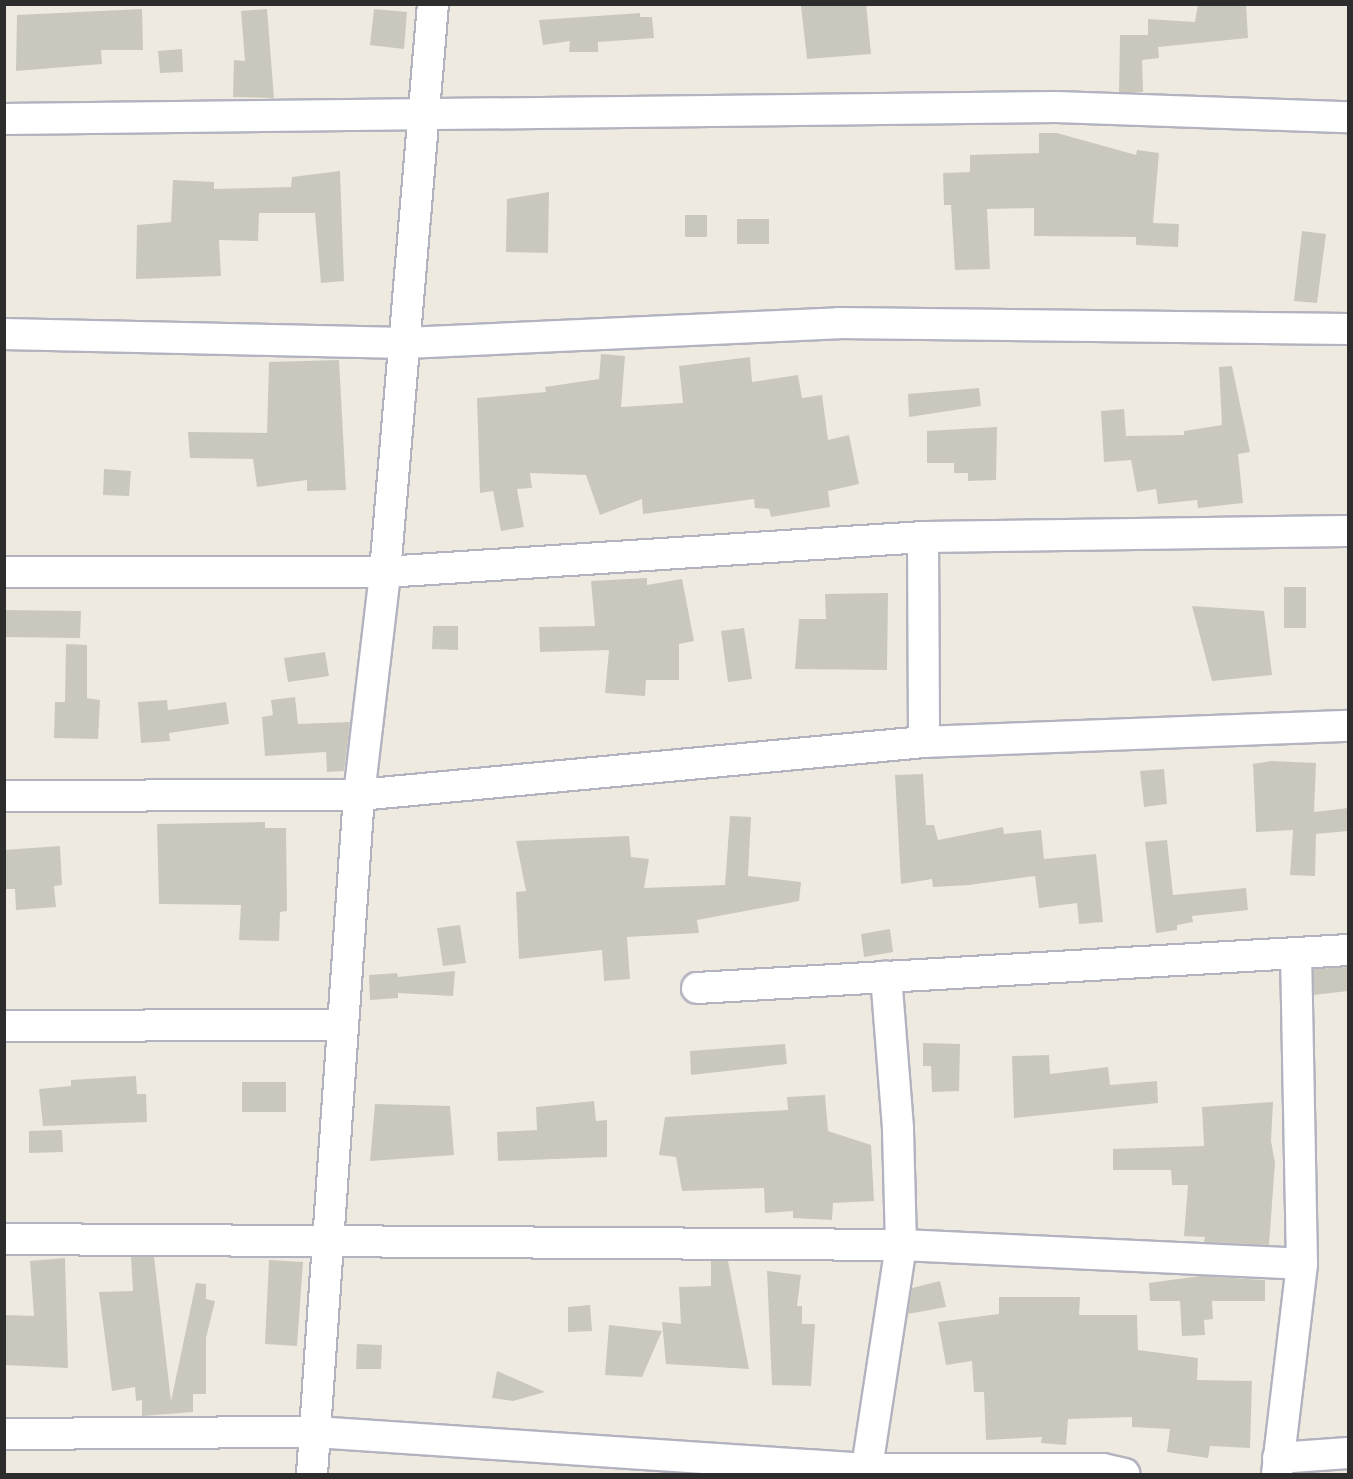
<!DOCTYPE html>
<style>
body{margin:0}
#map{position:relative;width:1353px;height:1479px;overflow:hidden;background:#eeeadf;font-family:Rubik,sans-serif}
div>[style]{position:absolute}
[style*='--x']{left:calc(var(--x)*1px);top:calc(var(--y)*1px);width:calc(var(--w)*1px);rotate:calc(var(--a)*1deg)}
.building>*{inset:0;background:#cac8bd}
.roads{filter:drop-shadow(2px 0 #b3b3c0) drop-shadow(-2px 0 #b3b3c0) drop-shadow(0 2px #b3b3c0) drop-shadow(0 -2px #b3b3c0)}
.minor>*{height:30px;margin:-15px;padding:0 15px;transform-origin:15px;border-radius:15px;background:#fff}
span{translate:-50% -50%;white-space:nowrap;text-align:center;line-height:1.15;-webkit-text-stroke:4.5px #fff;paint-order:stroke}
.frame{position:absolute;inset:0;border:6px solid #2d2d2d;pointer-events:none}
</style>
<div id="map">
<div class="building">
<i style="clip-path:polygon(833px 4px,866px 4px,871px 54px,807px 59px,801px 6px)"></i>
<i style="clip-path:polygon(1198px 4px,1246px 4px,1248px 38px,1158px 47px,1159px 58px,1142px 60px,1143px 92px,1119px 92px,1120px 35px,1148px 35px,1148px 19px,1195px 22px)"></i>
<i style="clip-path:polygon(142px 9px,143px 50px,101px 50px,102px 64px,16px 71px,17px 15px)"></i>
<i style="clip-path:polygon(267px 9px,274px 98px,233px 97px,234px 60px,245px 61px,241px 11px)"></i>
<i style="clip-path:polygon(374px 9px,407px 12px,404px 49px,370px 45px)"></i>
<i style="clip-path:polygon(640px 13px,640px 17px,652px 17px,654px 38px,598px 42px,598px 52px,569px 52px,570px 41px,543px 45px,539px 20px)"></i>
<i style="clip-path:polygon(182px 49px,183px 72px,160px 73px,158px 51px)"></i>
<i style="clip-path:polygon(1039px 133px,1057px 133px,1136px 155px,1137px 150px,1159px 153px,1153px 223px,1179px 224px,1178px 247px,1136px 245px,1136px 237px,1034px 236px,1034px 208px,987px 209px,990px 269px,955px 270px,951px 205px,944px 205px,943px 173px,970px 172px,970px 155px,1039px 153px)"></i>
<i style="clip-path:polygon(340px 171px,344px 281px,321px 283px,315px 213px,259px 213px,258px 241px,219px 240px,221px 276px,136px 279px,137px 225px,171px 222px,173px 180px,214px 182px,214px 189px,291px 187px,292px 177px)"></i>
<i style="clip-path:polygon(549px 192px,548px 253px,506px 252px,507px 199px)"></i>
<i style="clip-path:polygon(685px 215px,707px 215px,707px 237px,685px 237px)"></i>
<i style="clip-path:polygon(737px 219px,769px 219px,769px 244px,737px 244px)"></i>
<i style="clip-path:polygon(1302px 231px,1326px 234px,1317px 303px,1294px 301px)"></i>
<i style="clip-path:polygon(601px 354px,625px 356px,621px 407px,683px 403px,679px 366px,750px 357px,752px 382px,798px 375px,802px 398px,822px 395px,828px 440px,849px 435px,859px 484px,828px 491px,830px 507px,771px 517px,769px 509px,755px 508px,754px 499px,643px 514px,642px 499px,600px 515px,586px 475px,530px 473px,532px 488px,517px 489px,524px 527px,501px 531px,493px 491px,480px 493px,477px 398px,546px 392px,545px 387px,599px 379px)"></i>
<i style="clip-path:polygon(339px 360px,346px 490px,307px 491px,307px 480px,257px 487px,253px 459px,190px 458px,188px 432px,267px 433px,269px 362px)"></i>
<i style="clip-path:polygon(1232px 366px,1250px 452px,1238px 454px,1243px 503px,1198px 508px,1197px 500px,1158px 504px,1156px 489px,1137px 492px,1131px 460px,1104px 462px,1101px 411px,1124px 409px,1126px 436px,1184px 435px,1184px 431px,1222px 425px,1219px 367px)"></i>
<i style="clip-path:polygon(979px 388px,981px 406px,909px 417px,908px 394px)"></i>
<i style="clip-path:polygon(997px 427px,996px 480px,968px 481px,968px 473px,954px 473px,954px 463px,927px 463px,927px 431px)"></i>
<i style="clip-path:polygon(104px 469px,131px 471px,129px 496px,103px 495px)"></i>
<i style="clip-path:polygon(647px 578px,647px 585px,682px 579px,694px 641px,679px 644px,679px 680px,646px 680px,645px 696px,605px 693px,609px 650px,540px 652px,539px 627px,595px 626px,591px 581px)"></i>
<i style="clip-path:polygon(1284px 587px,1306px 587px,1306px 628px,1284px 628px)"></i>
<i style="clip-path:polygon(888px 593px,887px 670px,795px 669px,799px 619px,826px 619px,825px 594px)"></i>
<i style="clip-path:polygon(1192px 606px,1264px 611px,1272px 675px,1212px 681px)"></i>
<i style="clip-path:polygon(4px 610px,81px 611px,80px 638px,4px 637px)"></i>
<i style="clip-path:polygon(433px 626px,458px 626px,458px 650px,432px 649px)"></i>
<i style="clip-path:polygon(744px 628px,752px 679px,728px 682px,721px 631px)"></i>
<i style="clip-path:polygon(66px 644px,87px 645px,87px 698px,100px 700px,98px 739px,54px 738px,55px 702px,65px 702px)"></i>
<i style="clip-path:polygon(325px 652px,329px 676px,288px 682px,284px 658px)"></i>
<i style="clip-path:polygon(295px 697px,298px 724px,350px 722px,344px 771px,327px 772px,326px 752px,265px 756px,262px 717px,273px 715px,271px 700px)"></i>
<i style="clip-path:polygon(167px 700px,168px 710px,226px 702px,229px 724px,169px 733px,170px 741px,141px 743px,138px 702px)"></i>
<i style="clip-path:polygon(1271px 761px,1316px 763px,1314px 812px,1348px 808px,1348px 831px,1316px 834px,1315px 876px,1290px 875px,1293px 830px,1256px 832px,1253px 764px)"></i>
<i style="clip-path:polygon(1164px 769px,1167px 804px,1144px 807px,1140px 771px)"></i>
<i style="clip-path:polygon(923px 774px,926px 825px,934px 825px,938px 840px,1003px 827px,1004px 834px,1041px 830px,1044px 859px,1096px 854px,1103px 922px,1079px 924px,1077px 903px,1039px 908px,1035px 876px,969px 885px,933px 887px,932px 879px,901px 884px,895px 775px)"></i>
<i style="clip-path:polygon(730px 816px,751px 817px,748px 876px,801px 882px,799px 901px,697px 920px,699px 933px,627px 937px,630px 979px,604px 981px,602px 950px,519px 959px,516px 892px,526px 891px,516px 841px,629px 836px,631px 857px,649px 859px,644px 888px,725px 885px)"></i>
<i style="clip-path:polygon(265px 822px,265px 828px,286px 828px,287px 911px,280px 912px,279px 941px,239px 940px,241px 905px,159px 904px,157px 824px)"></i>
<i style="clip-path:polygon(1167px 840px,1173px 895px,1246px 888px,1248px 910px,1192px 916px,1193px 922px,1177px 925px,1177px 930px,1156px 933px,1145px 842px)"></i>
<i style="clip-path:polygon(60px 846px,62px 885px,54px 886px,56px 907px,16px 910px,15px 889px,4px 889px,4px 850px)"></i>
<i style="clip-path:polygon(460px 925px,466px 963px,443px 966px,437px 928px)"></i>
<i style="clip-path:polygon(890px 929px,893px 952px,864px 957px,861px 934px)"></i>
<i style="clip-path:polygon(1348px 967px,1348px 991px,1314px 995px,1314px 969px)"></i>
<i style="clip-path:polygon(455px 971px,453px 996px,398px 993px,398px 998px,370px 1000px,369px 975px,397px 973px,398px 977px)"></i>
<i style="clip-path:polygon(923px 1043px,960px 1044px,959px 1091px,932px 1092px,931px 1066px,923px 1066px)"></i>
<i style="clip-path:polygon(785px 1044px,787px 1064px,691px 1075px,690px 1051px)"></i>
<i style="clip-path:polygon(1049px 1055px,1050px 1074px,1108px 1067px,1110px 1085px,1157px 1081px,1158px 1103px,1014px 1118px,1012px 1056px)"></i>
<i style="clip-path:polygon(136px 1076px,137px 1094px,146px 1094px,147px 1122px,43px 1126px,39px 1089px,71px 1086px,71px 1080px)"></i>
<i style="clip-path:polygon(242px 1082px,286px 1082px,286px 1112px,242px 1112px)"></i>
<i style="clip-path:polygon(825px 1095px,828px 1131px,871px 1145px,874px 1201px,833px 1203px,832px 1220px,793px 1218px,793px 1211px,765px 1213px,764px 1188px,682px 1191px,676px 1157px,659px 1155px,665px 1117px,788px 1110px,787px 1097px)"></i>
<i style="clip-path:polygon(594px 1101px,596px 1121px,607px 1120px,607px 1157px,498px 1161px,497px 1132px,537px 1130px,536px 1107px)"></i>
<i style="clip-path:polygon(1273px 1102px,1271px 1141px,1275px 1163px,1269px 1245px,1204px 1242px,1205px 1237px,1184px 1236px,1188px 1185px,1172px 1185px,1171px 1170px,1113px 1170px,1113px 1149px,1204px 1146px,1202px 1107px)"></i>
<i style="clip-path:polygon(375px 1104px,450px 1106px,454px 1155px,370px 1161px)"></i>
<i style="clip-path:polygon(62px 1130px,63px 1152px,29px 1153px,29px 1131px)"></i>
<i style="clip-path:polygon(131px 1257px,154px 1257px,171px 1401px,196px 1283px,206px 1284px,206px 1299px,215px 1301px,206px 1338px,206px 1394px,193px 1394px,193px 1412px,142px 1416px,142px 1400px,136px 1401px,135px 1387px,112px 1391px,99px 1292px,133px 1291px)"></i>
<i style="clip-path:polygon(65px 1258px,68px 1368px,4px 1365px,6px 1315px,34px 1316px,30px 1261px)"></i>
<i style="clip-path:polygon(269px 1260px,303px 1262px,297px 1346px,265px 1344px)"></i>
<i style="clip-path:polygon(711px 1261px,728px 1261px,749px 1369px,666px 1364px,662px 1322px,681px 1324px,679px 1287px,711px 1286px)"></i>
<i style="clip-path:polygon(767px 1271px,801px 1275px,797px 1306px,802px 1306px,802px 1324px,815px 1324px,811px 1386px,772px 1385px)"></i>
<i style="clip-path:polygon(1200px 1276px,1265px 1280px,1265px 1301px,1212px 1301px,1213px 1319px,1204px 1320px,1205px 1335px,1182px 1336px,1180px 1301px,1150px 1301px,1149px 1283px)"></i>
<i style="clip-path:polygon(940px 1281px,946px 1307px,908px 1314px,912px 1288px)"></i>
<i style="clip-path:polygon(999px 1297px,1080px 1297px,1079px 1315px,1137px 1315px,1138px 1350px,1198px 1358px,1197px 1380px,1252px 1381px,1250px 1448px,1210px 1446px,1208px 1458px,1167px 1452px,1170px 1429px,1132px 1427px,1132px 1417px,1068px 1419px,1066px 1445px,1041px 1443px,1042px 1437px,986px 1440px,984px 1392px,974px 1392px,972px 1361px,946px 1365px,938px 1322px,999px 1314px)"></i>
<i style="clip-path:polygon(590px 1305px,592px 1331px,568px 1332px,568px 1307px)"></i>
<i style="clip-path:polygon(609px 1325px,662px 1331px,642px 1377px,605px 1375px)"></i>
<i style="clip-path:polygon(357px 1344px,382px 1345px,381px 1369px,356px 1369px)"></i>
<i style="clip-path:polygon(497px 1371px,545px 1392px,513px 1401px,492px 1398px)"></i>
</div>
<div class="roads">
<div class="minor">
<i style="--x:4;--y:119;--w:1052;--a:-0.65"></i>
<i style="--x:1056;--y:107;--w:292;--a:2"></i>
<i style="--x:4;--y:334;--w:401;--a:1.3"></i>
<i style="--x:405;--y:343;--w:434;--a:-2.6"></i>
<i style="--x:839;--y:323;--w:509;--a:0.68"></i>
<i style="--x:923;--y:537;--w:205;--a:89.7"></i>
<i style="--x:4;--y:572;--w:381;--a:0"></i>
<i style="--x:385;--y:572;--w:539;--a:-3.72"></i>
<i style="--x:923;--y:537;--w:425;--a:-0.8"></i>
<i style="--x:4;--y:796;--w:355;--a:-0.2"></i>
<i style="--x:359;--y:795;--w:567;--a:-5.36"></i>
<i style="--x:924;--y:742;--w:424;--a:-2.2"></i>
<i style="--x:697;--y:988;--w:652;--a:-3.34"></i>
<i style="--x:4;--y:1026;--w:339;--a:-0.2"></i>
<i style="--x:4;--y:1239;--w:897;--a:0.38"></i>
<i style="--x:901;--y:1245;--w:401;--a:2.7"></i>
<i style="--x:4;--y:1434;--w:311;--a:-0.4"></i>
<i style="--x:315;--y:1432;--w:553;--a:3.83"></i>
<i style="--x:867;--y:1469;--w:236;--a:0"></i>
<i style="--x:1103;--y:1469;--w:22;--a:13"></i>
<i style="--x:1278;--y:1458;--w:70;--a:-4.1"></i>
<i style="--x:312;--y:1474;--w:681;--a:-86.04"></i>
<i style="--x:359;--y:795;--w:225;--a:-83.3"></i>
<i style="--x:385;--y:572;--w:570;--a:-85.17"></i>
<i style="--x:866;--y:1474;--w:232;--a:-81.3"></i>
<i style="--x:901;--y:1245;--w:117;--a:-91.5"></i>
<i style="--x:898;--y:1128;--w:152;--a:-94.5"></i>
<i style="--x:1277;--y:1474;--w:211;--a:-83.2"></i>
<i style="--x:1302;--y:1264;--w:310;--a:-91.1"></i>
</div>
</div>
<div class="frame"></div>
</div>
